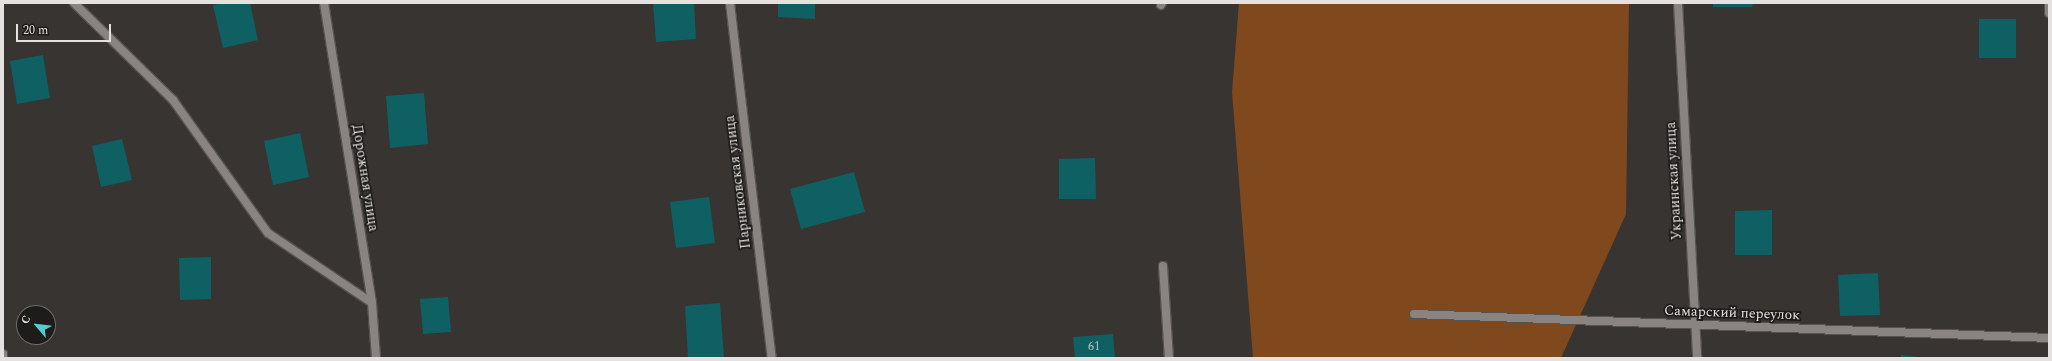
<!DOCTYPE html>
<meta charset="utf-8">
<style>
body{margin:0}
#map{position:relative;width:2052px;height:361px;overflow:hidden;background:#383432;font-family:Spectral,serif}
div>[style]{position:absolute}
[style*='--x']{left:calc(var(--x)*1px);top:calc(var(--y)*1px);width:calc(var(--w)*1px);rotate:calc(var(--a)*1deg)}
.green>*{inset:0;background:#80481d}
.building>*{inset:0;background:#0f6062}
.roads{filter:drop-shadow(1px 0 #565351) drop-shadow(-1px 0 #565351) drop-shadow(0 1px #565351) drop-shadow(0 -1px #565351)}
.lane>*{height:8px;margin:-4px;padding:0 4px;transform-origin:4px;border-radius:4px;background:#898481}
.street>*{height:8px;margin:-4px;padding:0 4px;transform-origin:4px;border-radius:4px;background:#898481}
span{translate:-50% -50%;white-space:nowrap;text-align:center;line-height:1.15;-webkit-text-stroke:3.5px #1e1c1b;paint-order:stroke}
.number-label{font-size:12px;color:#afc1c0}
.number-label span{-webkit-text-stroke-width:0}
.street-label{font-size:14px;color:#e4e1e0}
.frame{position:absolute;inset:0;border:4px solid #e4e1e0;pointer-events:none}
.north{position:absolute;left:16px;top:305px;width:40px;height:40px;box-sizing:border-box;background:#1e1c1b;border:1px solid #6d6b6a;border-radius:50%;rotate:298deg;font-size:11px;font-weight:700;line-height:16px;text-align:center;color:#e4e1e0}
.north::after{content:'';display:block;margin:auto;width:14px;height:18px;background:#52cdcf;clip-path:polygon(50% 0,100% 100%,50% 72%,0 100%)}
.scale{position:absolute;left:16px;top:24px;width:95px;height:18px;box-sizing:border-box;border:2px solid #e4e1e0;border-top:0;padding-left:5px;font-size:12px;line-height:14px;white-space:nowrap;color:#e4e1e0;-webkit-text-stroke:3px #1e1c1b;paint-order:stroke}
</style>
<div id="map">
<div class="green">
<i style="clip-path:polygon(1239px 3px,1629px 3px,1626px 214px,1561px 358px,1253px 358px,1232px 92px)"></i>
</div>
<div class="building">
<i style="clip-path:polygon(223px 3px,250px 3px,258px 40px,223px 48px,213px 5px)"></i>
<i style="clip-path:polygon(653px 3px,694px 3px,696px 39px,656px 42px)"></i>
<i style="clip-path:polygon(778px 3px,815px 3px,815px 19px,778px 17px)"></i>
<i style="clip-path:polygon(1713px 3px,1753px 3px,1752px 7px,1713px 7px)"></i>
<i style="clip-path:polygon(1979px 19px,2016px 19px,2016px 58px,1979px 58px)"></i>
<i style="clip-path:polygon(43px 55px,50px 98px,17px 104px,10px 61px)"></i>
<i style="clip-path:polygon(424px 93px,428px 144px,390px 148px,386px 96px)"></i>
<i style="clip-path:polygon(300px 133px,309px 177px,273px 185px,264px 141px)"></i>
<i style="clip-path:polygon(122px 139px,132px 180px,101px 187px,92px 146px)"></i>
<i style="clip-path:polygon(1095px 158px,1096px 199px,1059px 199px,1059px 159px)"></i>
<i style="clip-path:polygon(854px 172px,865px 212px,801px 229px,790px 189px)"></i>
<i style="clip-path:polygon(709px 197px,715px 243px,676px 248px,670px 202px)"></i>
<i style="clip-path:polygon(1772px 210px,1772px 255px,1735px 255px,1735px 211px)"></i>
<i style="clip-path:polygon(211px 257px,211px 299px,180px 300px,179px 258px)"></i>
<i style="clip-path:polygon(1878px 273px,1880px 315px,1840px 316px,1838px 275px)"></i>
<i style="clip-path:polygon(448px 297px,451px 332px,423px 334px,420px 299px)"></i>
<i style="clip-path:polygon(720px 303px,724px 358px,688px 358px,685px 306px)"></i>
<i style="clip-path:polygon(1113px 334px,1115px 358px,1075px 358px,1073px 337px)"></i>
<i style="clip-path:polygon(1901px 355px,1918px 357px,1918px 358px,1901px 358px)"></i>
</div>
<div class="roads">
<div class="lane">
<i style="--x:74;--y:3;--w:139;--a:44.4"></i>
<i style="--x:173;--y:100;--w:163;--a:54.5"></i>
<i style="--x:268;--y:233;--w:125;--a:33.9"></i>
</div>
<div class="street">
<i style="--x:324;--y:3;--w:304;--a:80.9"></i>
<i style="--x:372;--y:303;--w:55;--a:85.8"></i>
<i style="--x:730;--y:3;--w:357;--a:83.3"></i>
<i style="--x:1678;--y:3;--w:356;--a:86.9"></i>
<i style="--x:2049;--y:3;--w:10;--a:90"></i>
<i style="--x:1161;--y:5;--w:2;--a:-63"></i>
<i style="--x:1163;--y:266;--w:92;--a:86.3"></i>
<i style="--x:1414;--y:314;--w:635;--a:2.16"></i>
<i style="--x:3;--y:354;--w:4;--a:90"></i>
</div>
</div>
<div class="number-label">
<span style="left:1094px;top:347px">61</span>
</div>
<div class="street-label">
<span style="left:365px;top:178px;rotate:81deg">Дорожная улица</span>
<span style="left:1674px;top:181px;rotate:-93deg">Украинская улица</span>
<span style="left:738px;top:182px;rotate:-97deg">Парниковская улица</span>
<span style="left:1732px;top:313px;rotate:2deg">Самарский переулок</span>
</div>
<div class="frame"></div>
<div class="north">С</div>
<div class="scale">20 m</div>
</div>
